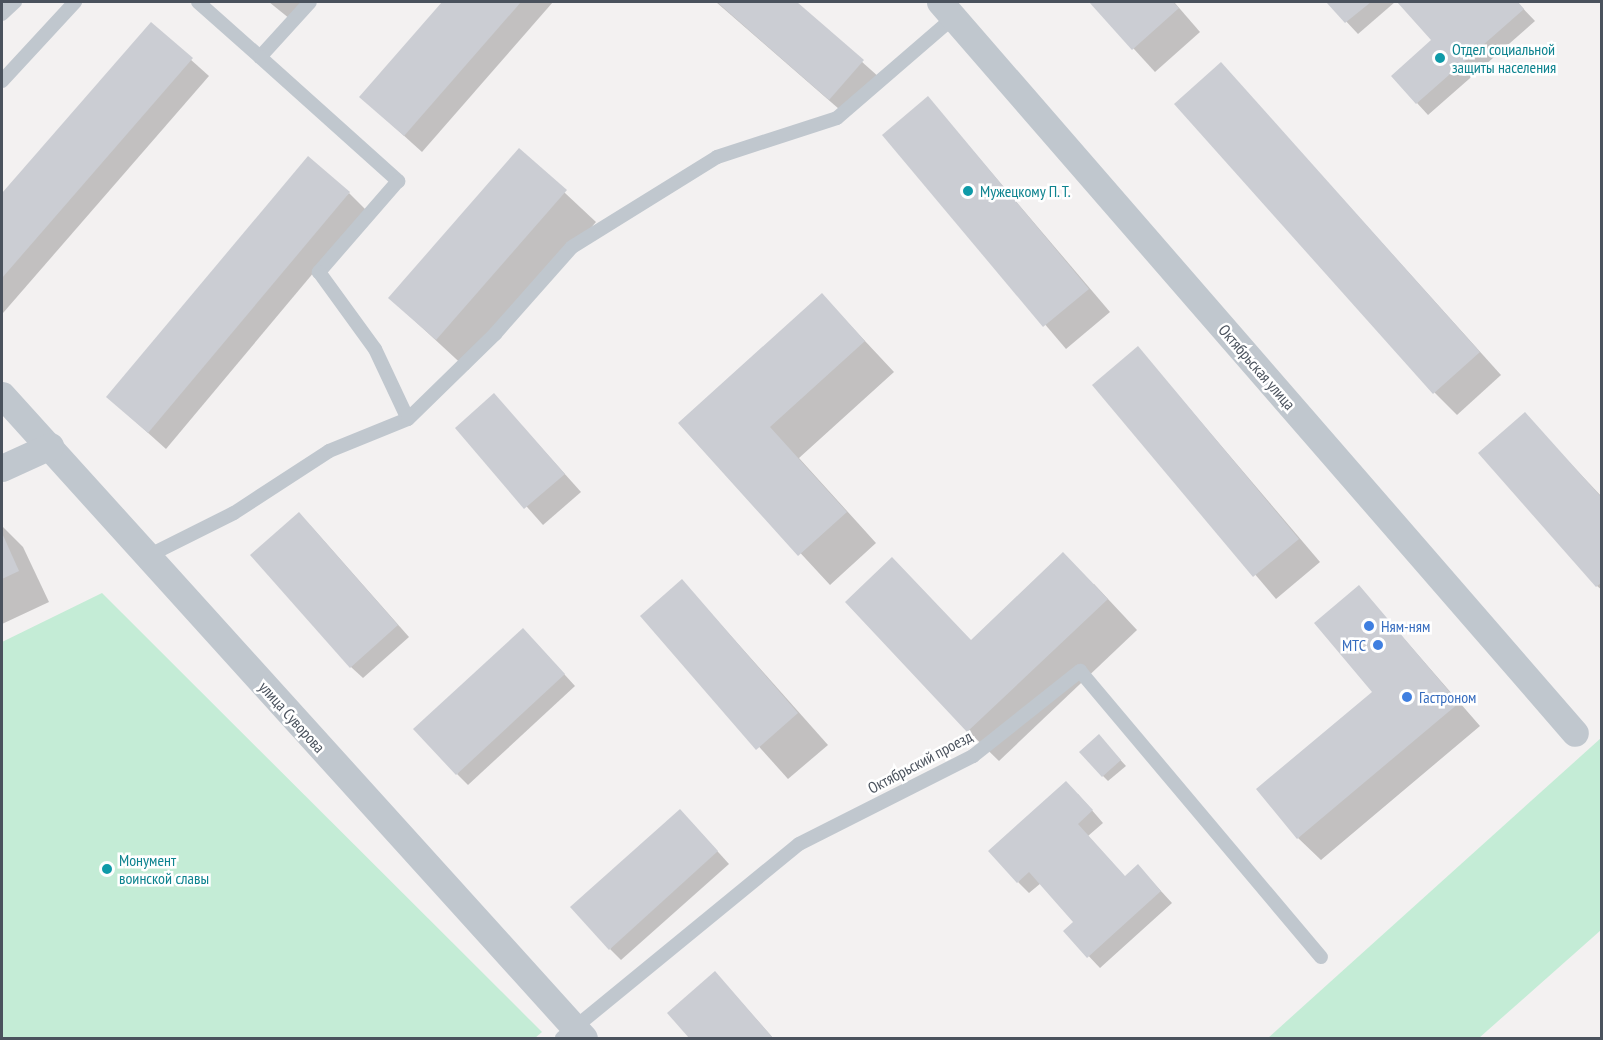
<!DOCTYPE html>
<meta charset="utf-8">
<style>
body{margin:0}
#map{position:relative;width:1603px;height:1040px;overflow:hidden;background:#f3f1f1;font-family:"PT Sans Narrow",sans-serif}
div>[style]{position:absolute}
[style*='--x']{left:calc(var(--x)*1px);top:calc(var(--y)*1px);width:calc(var(--w)*1px);rotate:calc(var(--a)*1deg)}
.green>*{inset:0;background:#c4ecd6}
.shadow>*{inset:0;background:#0003}
.building>*{inset:0;background:#cbcdd3}
.service>*{height:14px;margin:-7px;padding:0 7px;transform-origin:7px;border-radius:7px;background:#c0c7ce}
.minor>*{height:27px;margin:-13.5px;padding:0 13.5px;transform-origin:13.5px;border-radius:13.5px;background:#c0c7ce}
.dots>*{width:16px;height:16px;translate:-50% -50%;box-sizing:border-box;border:3px solid #fff;border-radius:50%}
span{translate:-50% -50%;white-space:nowrap;text-align:center;line-height:1.15;-webkit-text-stroke:5px #fff;paint-order:stroke}
.culture-label{font-size:16px;color:#0d838f}
.left{translate:0 -50%;text-align:left}
.street-label{font-size:16px;color:#4a525d}
.shop-label{font-size:16px;color:#366cbe}
.right{translate:-100% -50%;text-align:right}
.frame{position:absolute;inset:0;border:3px solid #4a525d;pointer-events:none}
</style>
<div id="map">
<div class="green">
<i style="clip-path:polygon(102px 593px,542px 1032px,535px 1038px,2px 1038px,2px 642px)"></i>
<i style="clip-path:polygon(1601px 738px,1601px 930px,1479px 1038px,1268px 1038px)"></i>
</div>
<div class="shadow">
<i style="clip-path:polygon(269px 2px,314px 2px,295px 23px)"></i>
<i style="clip-path:polygon(444px 2px,553px 2px,422px 152px,361px 97px)"></i>
<i style="clip-path:polygon(716px 2px,795px 2px,880px 78px,847px 116px)"></i>
<i style="clip-path:polygon(1091px 2px,1174px 2px,1200px 32px,1155px 72px)"></i>
<i style="clip-path:polygon(1328px 2px,1395px 2px,1358px 34px)"></i>
<i style="clip-path:polygon(1399px 2px,1517px 2px,1535px 21px,1428px 115px,1417px 103px,1433px 40px)"></i>
<i style="clip-path:polygon(151px 24px,209px 76px,3px 313px,2px 196px)"></i>
<i style="clip-path:polygon(1221px 64px,1501px 375px,1457px 415px,1435px 393px)"></i>
<i style="clip-path:polygon(928px 98px,1110px 312px,1066px 349px,884px 135px)"></i>
<i style="clip-path:polygon(519px 150px,596px 222px,468px 370px,390px 298px)"></i>
<i style="clip-path:polygon(349px 193px,366px 210px,166px 449px,108px 397px)"></i>
<i style="clip-path:polygon(822px 295px,894px 372px,799px 458px,876px 543px,830px 585px,680px 423px)"></i>
<i style="clip-path:polygon(1138px 348px,1320px 562px,1276px 599px,1094px 385px)"></i>
<i style="clip-path:polygon(494px 395px,581px 492px,543px 525px,457px 428px)"></i>
<i style="clip-path:polygon(1524px 414px,1602px 497px,1602px 590px,1597px 586px)"></i>
<i style="clip-path:polygon(310px 525px,409px 637px,363px 678px,351px 667px)"></i>
<i style="clip-path:polygon(2px 526px,23px 547px,49px 602px,2px 624px)"></i>
<i style="clip-path:polygon(682px 581px,828px 745px,788px 779px,642px 616px)"></i>
<i style="clip-path:polygon(1094px 584px,1137px 630px,999px 761px,968px 731px,971px 641px)"></i>
<i style="clip-path:polygon(1359px 587px,1480px 726px,1321px 860px,1298px 838px,1374px 693px)"></i>
<i style="clip-path:polygon(534px 641px,575px 686px,468px 785px,457px 774px)"></i>
<i style="clip-path:polygon(1104px 742px,1126px 766px,1108px 781px,1103px 776px)"></i>
<i style="clip-path:polygon(1078px 794px,1103px 823px,1088px 836px,1126px 878px,1149px 878px,1172px 903px,1100px 968px,1065px 931px,1075px 922px,1041px 883px,1029px 893px,1018px 882px)"></i>
<i style="clip-path:polygon(691px 822px,729px 864px,621px 960px,610px 949px)"></i>
<i style="clip-path:polygon(726px 985px,773px 1038px,691px 1038px,669px 1014px)"></i>
</div>
<div class="building">
<i style="clip-path:polygon(442px 2px,521px 2px,404px 136px,359px 97px)"></i>
<i style="clip-path:polygon(717px 2px,797px 2px,864px 60px,829px 100px)"></i>
<i style="clip-path:polygon(1089px 2px,1173px 2px,1179px 8px,1132px 50px)"></i>
<i style="clip-path:polygon(1326px 2px,1371px 2px,1345px 23px)"></i>
<i style="clip-path:polygon(1397px 2px,1518px 2px,1524px 9px,1416px 104px,1391px 76px,1431px 40px)"></i>
<i style="clip-path:polygon(151px 22px,193px 58px,2px 278px,2px 193px)"></i>
<i style="clip-path:polygon(1221px 62px,1480px 352px,1433px 394px,1174px 104px)"></i>
<i style="clip-path:polygon(928px 96px,1089px 289px,1043px 327px,882px 135px)"></i>
<i style="clip-path:polygon(519px 148px,567px 190px,436px 340px,388px 298px)"></i>
<i style="clip-path:polygon(308px 156px,350px 192px,148px 433px,106px 397px)"></i>
<i style="clip-path:polygon(822px 293px,865px 341px,770px 427px,847px 512px,798px 556px,678px 423px)"></i>
<i style="clip-path:polygon(1138px 346px,1299px 539px,1253px 577px,1092px 385px)"></i>
<i style="clip-path:polygon(494px 393px,565px 474px,524px 509px,455px 428px)"></i>
<i style="clip-path:polygon(1525px 412px,1602px 498px,1602px 582px,1596px 587px,1478px 453px)"></i>
<i style="clip-path:polygon(299px 512px,398px 625px,350px 668px,250px 555px)"></i>
<i style="clip-path:polygon(2px 533px,19px 571px,2px 579px)"></i>
<i style="clip-path:polygon(1063px 552px,1108px 599px,967px 732px,845px 602px,892px 557px,971px 640px)"></i>
<i style="clip-path:polygon(682px 579px,798px 713px,756px 750px,640px 616px)"></i>
<i style="clip-path:polygon(1359px 585px,1459px 703px,1297px 839px,1256px 789px,1372px 692px,1314px 623px)"></i>
<i style="clip-path:polygon(523px 628px,565px 674px,456px 775px,413px 729px)"></i>
<i style="clip-path:polygon(1099px 734px,1121px 760px,1102px 777px,1079px 752px)"></i>
<i style="clip-path:polygon(1066px 781px,1093px 810px,1078px 824px,1125px 876px,1138px 864px,1161px 891px,1087px 958px,1063px 931px,1073px 922px,1029px 872px,1017px 883px,988px 851px)"></i>
<i style="clip-path:polygon(680px 809px,718px 851px,609px 950px,570px 907px)"></i>
<i style="clip-path:polygon(715px 971px,773px 1038px,689px 1038px,667px 1013px)"></i>
</div>
<div class="service">
<i style="--x:198;--y:2;--w:83;--a:41.6"></i>
<i style="--x:260;--y:57;--w:74;--a:-47.7"></i>
<i style="--x:2;--y:14;--w:18;--a:-43"></i>
<i style="--x:260;--y:57;--w:186;--a:41.9"></i>
<i style="--x:398;--y:181;--w:121;--a:131"></i>
<i style="--x:319;--y:272;--w:95;--a:54"></i>
<i style="--x:375;--y:349;--w:77;--a:64.8"></i>
<i style="--x:2;--y:81;--w:108;--a:-47.3"></i>
<i style="--x:146;--y:557;--w:98;--a:-26.6"></i>
<i style="--x:234;--y:513;--w:113;--a:-33.1"></i>
<i style="--x:329;--y:451;--w:85;--a:-22.1"></i>
<i style="--x:408;--y:419;--w:122;--a:-44.3"></i>
<i style="--x:495;--y:334;--w:116;--a:-48.5"></i>
<i style="--x:572;--y:247;--w:171;--a:-31.8"></i>
<i style="--x:717;--y:157;--w:126;--a:-18"></i>
<i style="--x:837;--y:118;--w:155;--a:-40.8"></i>
<i style="--x:562;--y:1038;--w:306;--a:-39.3"></i>
<i style="--x:799;--y:844;--w:195;--a:-26.8"></i>
<i style="--x:973;--y:756;--w:137;--a:-38.5"></i>
<i style="--x:1080;--y:671;--w:374;--a:49.9"></i>
</div>
<div class="minor">
<i style="--x:940;--y:2;--w:968;--a:49.02"></i>
<i style="--x:2;--y:395;--w:867;--a:47.85"></i>
<i style="--x:2;--y:468;--w:53;--a:-24.6"></i>
</div>
<div class="dots">
<i style="left:1440px;top:58px;background:#0f9aa8"></i>
<i style="left:968px;top:191px;background:#0f9aa8"></i>
<i style="left:1369px;top:626px;background:#3f7fe0"></i>
<i style="left:1378px;top:645px;background:#3f7fe0"></i>
<i style="left:1407px;top:697px;background:#3f7fe0"></i>
<i style="left:107px;top:869px;background:#0f9aa8"></i>
</div>
<div class="culture-label">
<span class="left" style="left:1452px;top:58px">Отдел социальной<br>защиты населения</span>
<span class="left" style="left:980px;top:191px">Мужецкому П. Т.</span>
<span class="left" style="left:119px;top:869px">Монумент<br>воинской славы</span>
</div>
<div class="street-label">
<span style="left:1257px;top:367px;rotate:49deg">Октябрьская улица</span>
<span style="left:292px;top:717px;rotate:48deg">улица Суворова</span>
<span style="left:920px;top:762px;rotate:-28deg">Октябрьский проезд</span>
</div>
<div class="shop-label">
<span class="left" style="left:1381px;top:626px">Ням-ням</span>
<span class="right" style="left:1366px;top:645px">МТС</span>
<span class="left" style="left:1419px;top:697px">Гастроном</span>
</div>
<div class="frame"></div>
</div>
